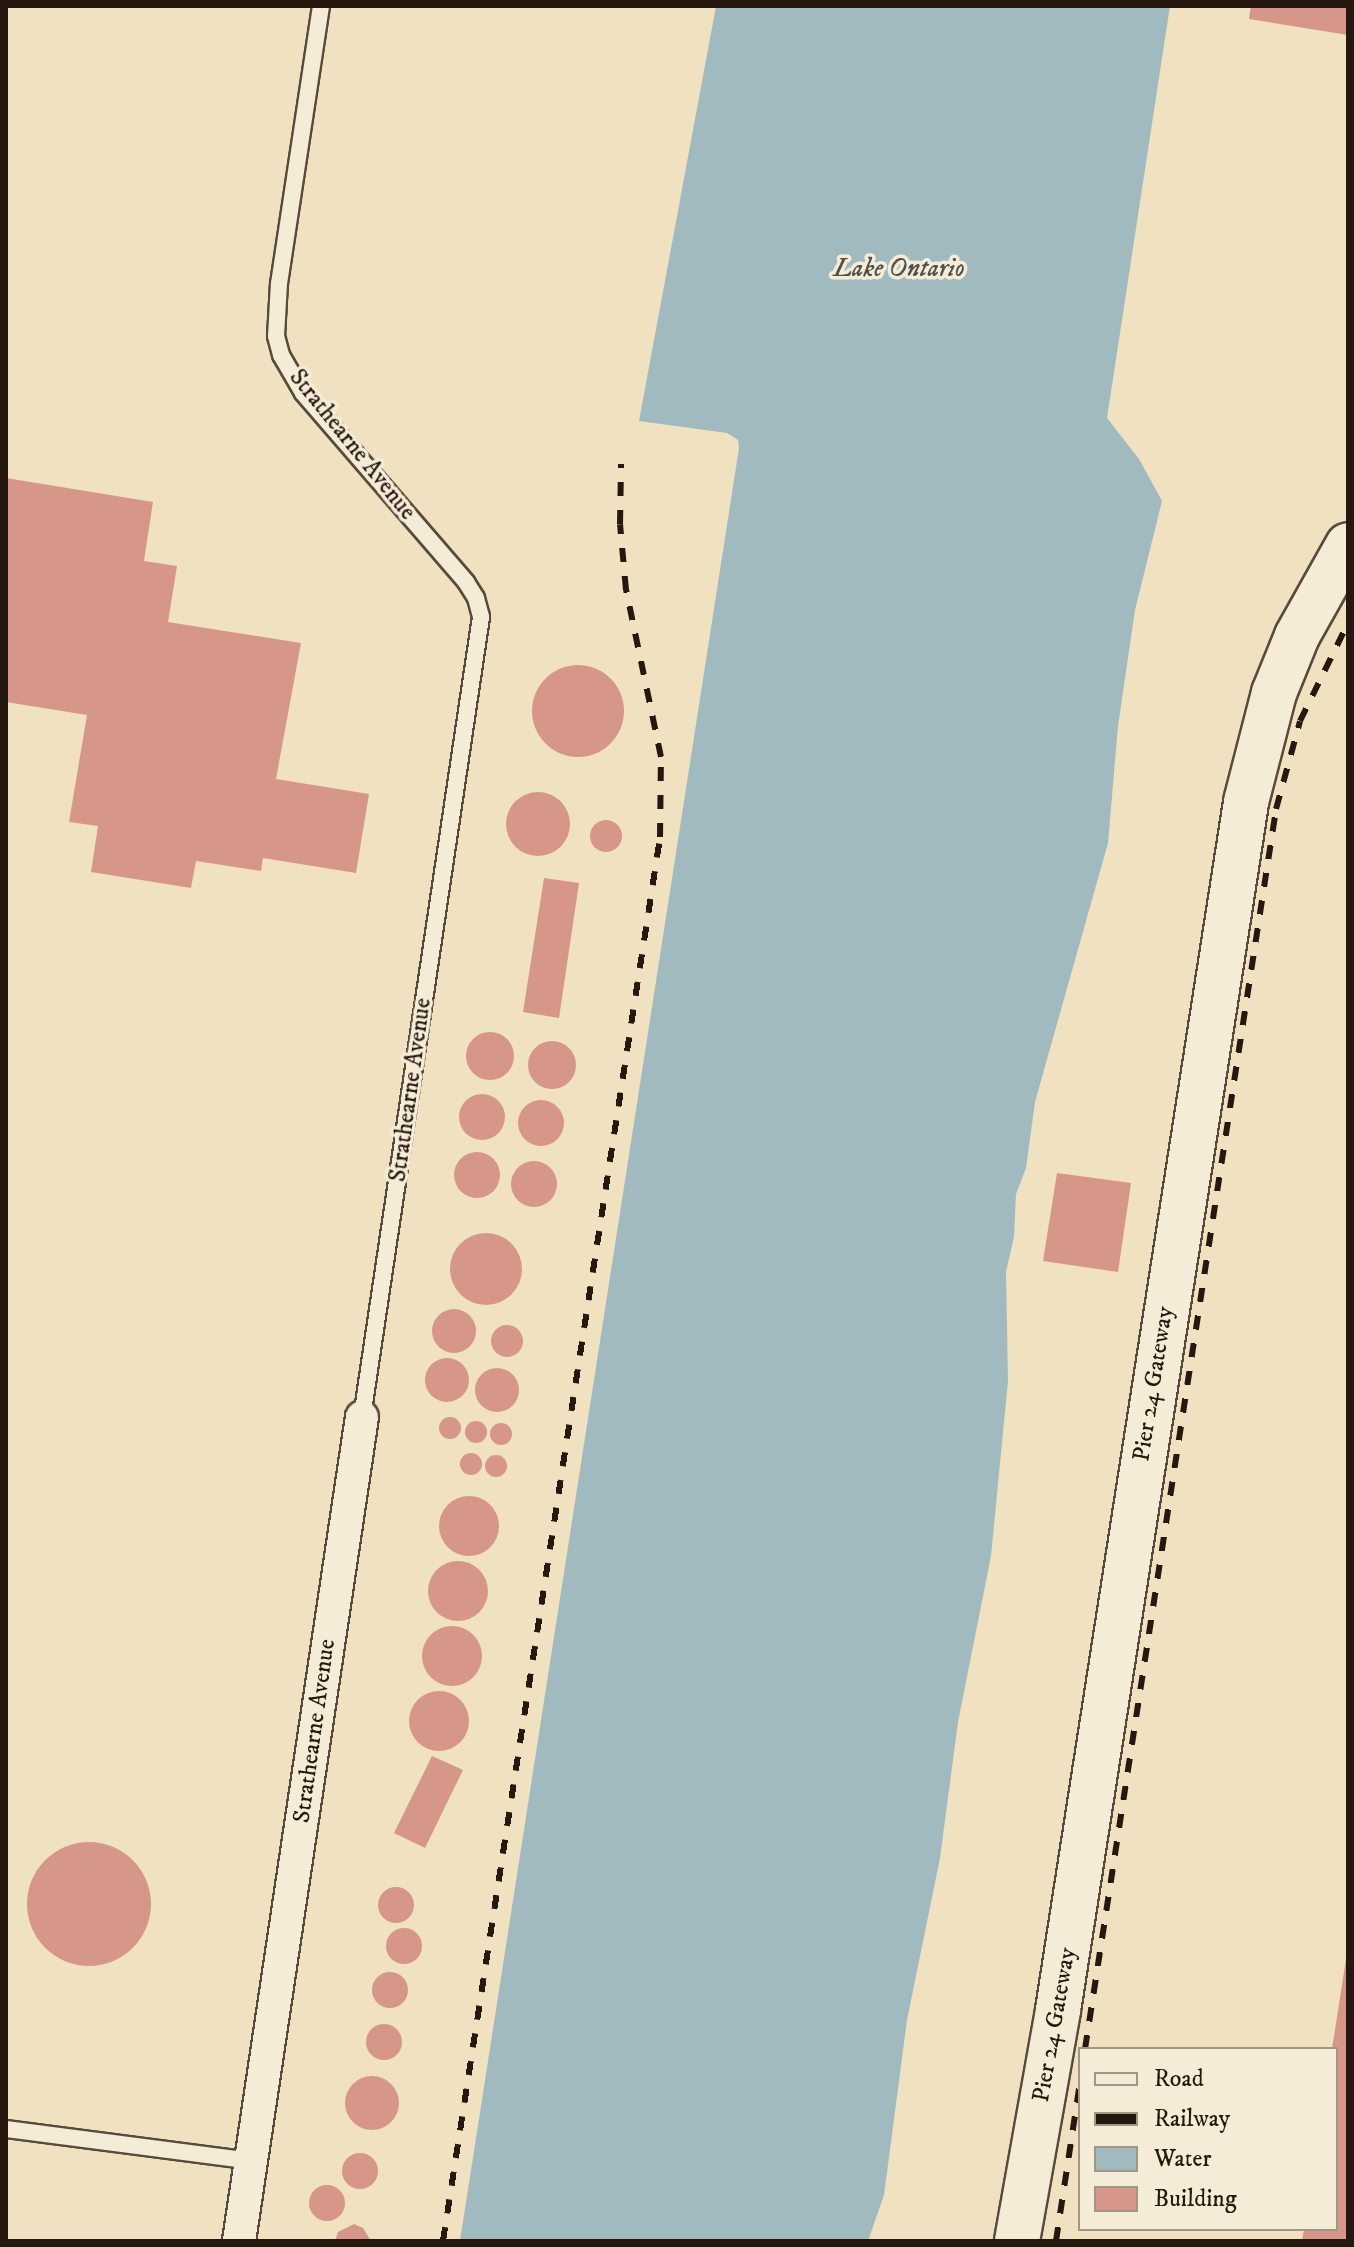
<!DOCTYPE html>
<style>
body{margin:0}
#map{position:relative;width:1354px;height:2247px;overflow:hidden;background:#f0e1c1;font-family:"IM FELL DW Pica",serif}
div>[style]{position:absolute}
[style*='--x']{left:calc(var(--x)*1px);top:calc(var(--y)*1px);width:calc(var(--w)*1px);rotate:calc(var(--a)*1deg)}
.water>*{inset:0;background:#a1babf}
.building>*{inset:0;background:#d7968a}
.round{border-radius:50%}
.roads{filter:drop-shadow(2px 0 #584a3c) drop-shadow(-2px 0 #584a3c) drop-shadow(0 2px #584a3c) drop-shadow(0 -2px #584a3c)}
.lane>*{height:16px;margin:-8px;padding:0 8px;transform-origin:8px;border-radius:8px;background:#f5ecd7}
.street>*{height:32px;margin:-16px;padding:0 16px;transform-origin:16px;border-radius:16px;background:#f5ecd7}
.secondary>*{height:44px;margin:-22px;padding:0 22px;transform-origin:22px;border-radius:22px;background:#f5ecd7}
.rail>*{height:6px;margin-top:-3px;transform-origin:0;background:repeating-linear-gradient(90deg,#26170f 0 14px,transparent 0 28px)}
span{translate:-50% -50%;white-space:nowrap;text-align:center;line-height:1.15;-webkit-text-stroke:7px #f5ecd7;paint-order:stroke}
.street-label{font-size:24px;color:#26170f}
.water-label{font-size:26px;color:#51504d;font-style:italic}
.frame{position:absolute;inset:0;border:8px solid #26170f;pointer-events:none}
.legend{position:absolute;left:1078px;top:2047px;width:260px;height:184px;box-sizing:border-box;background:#f5ecd7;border:2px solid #a29787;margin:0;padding:10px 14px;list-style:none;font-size:24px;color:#26170f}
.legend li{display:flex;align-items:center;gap:16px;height:40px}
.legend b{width:40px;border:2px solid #a29787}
</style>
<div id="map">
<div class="water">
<i style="clip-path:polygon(716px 6px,1170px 6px,1107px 418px,1139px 459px,1162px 501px,1135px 610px,1118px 726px,1108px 843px,1035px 1102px,1026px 1168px,1016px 1194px,1014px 1237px,1006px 1272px,1008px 1381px,991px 1556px,958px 1722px,940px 1858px,907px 2020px,884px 2195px,868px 2241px,460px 2241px,739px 448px,738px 440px,727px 433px,639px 421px)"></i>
</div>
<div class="building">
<i style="clip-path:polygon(1251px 6px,1348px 6px,1348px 35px,1249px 19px)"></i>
<i style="clip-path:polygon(6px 478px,153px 502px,144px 561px,177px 566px,168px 622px,301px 643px,276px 779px,369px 794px,356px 873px,263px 858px,261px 871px,196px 861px,191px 888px,91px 872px,98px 826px,69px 822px,87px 715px,6px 702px)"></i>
<i class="round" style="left:532px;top:665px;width:92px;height:92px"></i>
<i class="round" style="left:506px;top:792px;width:64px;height:64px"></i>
<i class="round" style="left:590px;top:820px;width:32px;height:32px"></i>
<i style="clip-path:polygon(544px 878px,579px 883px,559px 1018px,523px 1012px)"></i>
<i class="round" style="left:466px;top:1032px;width:48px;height:48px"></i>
<i class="round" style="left:528px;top:1041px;width:48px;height:48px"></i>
<i class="round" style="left:459px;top:1094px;width:46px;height:46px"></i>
<i class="round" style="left:518px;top:1100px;width:46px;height:46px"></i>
<i class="round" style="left:454px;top:1152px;width:46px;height:46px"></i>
<i class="round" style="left:511px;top:1161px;width:46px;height:46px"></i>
<i style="clip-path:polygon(1057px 1173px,1131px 1183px,1118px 1272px,1043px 1261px)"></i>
<i class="round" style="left:450px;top:1233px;width:72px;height:72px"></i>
<i class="round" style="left:432px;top:1309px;width:44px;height:44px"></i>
<i class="round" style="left:491px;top:1325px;width:32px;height:32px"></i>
<i class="round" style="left:425px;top:1358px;width:44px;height:44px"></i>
<i class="round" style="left:475px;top:1368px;width:44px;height:44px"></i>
<i class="round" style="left:439px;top:1417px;width:22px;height:22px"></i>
<i class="round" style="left:465px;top:1421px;width:22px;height:22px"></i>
<i class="round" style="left:490px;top:1423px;width:22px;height:22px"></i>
<i class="round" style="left:460px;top:1453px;width:22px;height:22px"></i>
<i class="round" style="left:485px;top:1455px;width:22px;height:22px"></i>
<i class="round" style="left:439px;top:1496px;width:60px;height:60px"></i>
<i class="round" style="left:428px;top:1561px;width:60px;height:60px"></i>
<i class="round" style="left:422px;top:1626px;width:60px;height:60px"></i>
<i class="round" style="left:409px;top:1691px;width:60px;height:60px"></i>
<i style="clip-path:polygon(432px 1756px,463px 1770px,425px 1848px,394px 1833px)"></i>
<i class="round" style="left:27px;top:1842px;width:124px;height:124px"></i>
<i class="round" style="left:378px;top:1887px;width:36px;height:36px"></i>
<i class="round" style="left:386px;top:1928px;width:36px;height:36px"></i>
<i style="clip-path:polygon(1346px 1959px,1348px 2241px,1302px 2241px,1304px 2229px,1336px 2229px,1336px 2049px,1332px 2049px)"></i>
<i class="round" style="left:372px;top:1972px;width:36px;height:36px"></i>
<i class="round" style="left:366px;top:2024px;width:36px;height:36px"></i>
<i class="round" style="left:345px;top:2076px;width:54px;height:54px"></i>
<i class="round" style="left:342px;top:2153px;width:36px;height:36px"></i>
<i class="round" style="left:309px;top:2185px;width:36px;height:36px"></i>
<i style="clip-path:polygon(354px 2224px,363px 2228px,371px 2241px,335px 2241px,338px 2232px)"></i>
</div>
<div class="roads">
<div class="lane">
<i style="--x:321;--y:6;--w:280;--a:98.6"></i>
<i style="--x:279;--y:283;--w:53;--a:93.2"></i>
<i style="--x:276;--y:336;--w:20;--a:75"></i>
<i style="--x:281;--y:355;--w:44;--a:59.9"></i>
<i style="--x:303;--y:393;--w:250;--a:49.2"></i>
<i style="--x:466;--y:582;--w:19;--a:58"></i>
<i style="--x:476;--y:598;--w:20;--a:75"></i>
<i style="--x:481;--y:617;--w:809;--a:98.46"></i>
<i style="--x:6;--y:2129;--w:247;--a:7.4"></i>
</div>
<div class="street">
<i style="--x:239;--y:2241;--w:833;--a:-81.51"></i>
</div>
<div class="secondary">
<i style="--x:1017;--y:2241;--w:235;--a:-79.9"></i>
<i style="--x:1058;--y:2010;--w:1223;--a:-81.15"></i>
<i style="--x:1246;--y:802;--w:113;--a:-75.6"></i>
<i style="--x:1274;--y:693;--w:61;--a:-68"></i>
<i style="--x:1297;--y:636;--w:104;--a:-60.7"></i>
</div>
</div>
<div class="rail">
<i style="--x:1085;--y:2049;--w:1255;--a:-81.24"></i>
<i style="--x:1276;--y:809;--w:91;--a:-74.7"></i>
<i style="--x:1300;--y:721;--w:109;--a:-63.9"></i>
<i style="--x:443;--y:2241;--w:1421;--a:-81.21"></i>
<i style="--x:660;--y:837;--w:80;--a:-89.3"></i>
<i style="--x:661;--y:757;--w:171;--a:-101.8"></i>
<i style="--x:626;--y:590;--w:66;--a:-95.2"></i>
<i style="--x:620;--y:524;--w:60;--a:-89"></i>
<i style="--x:1056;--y:2241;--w:160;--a:-81.4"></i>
</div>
<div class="street-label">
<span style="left:352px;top:445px;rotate:51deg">Strathearne Avenue</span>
<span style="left:411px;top:1090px;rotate:-82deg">Strathearne Avenue</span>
<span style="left:1154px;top:1384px;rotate:-81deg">Pier 24 Gateway</span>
<span style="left:315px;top:1731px;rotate:-82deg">Strathearne Avenue</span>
<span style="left:1055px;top:2025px;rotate:-80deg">Pier 24 Gateway</span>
</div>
<div class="water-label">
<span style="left:899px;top:269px">Lake Ontario</span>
</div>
<div class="frame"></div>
<ul class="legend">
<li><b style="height:10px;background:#f5ecd7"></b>Road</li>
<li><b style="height:10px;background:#26170f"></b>Railway</li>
<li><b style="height:22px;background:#a1babf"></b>Water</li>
<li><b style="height:22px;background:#d7968a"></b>Building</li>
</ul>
</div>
